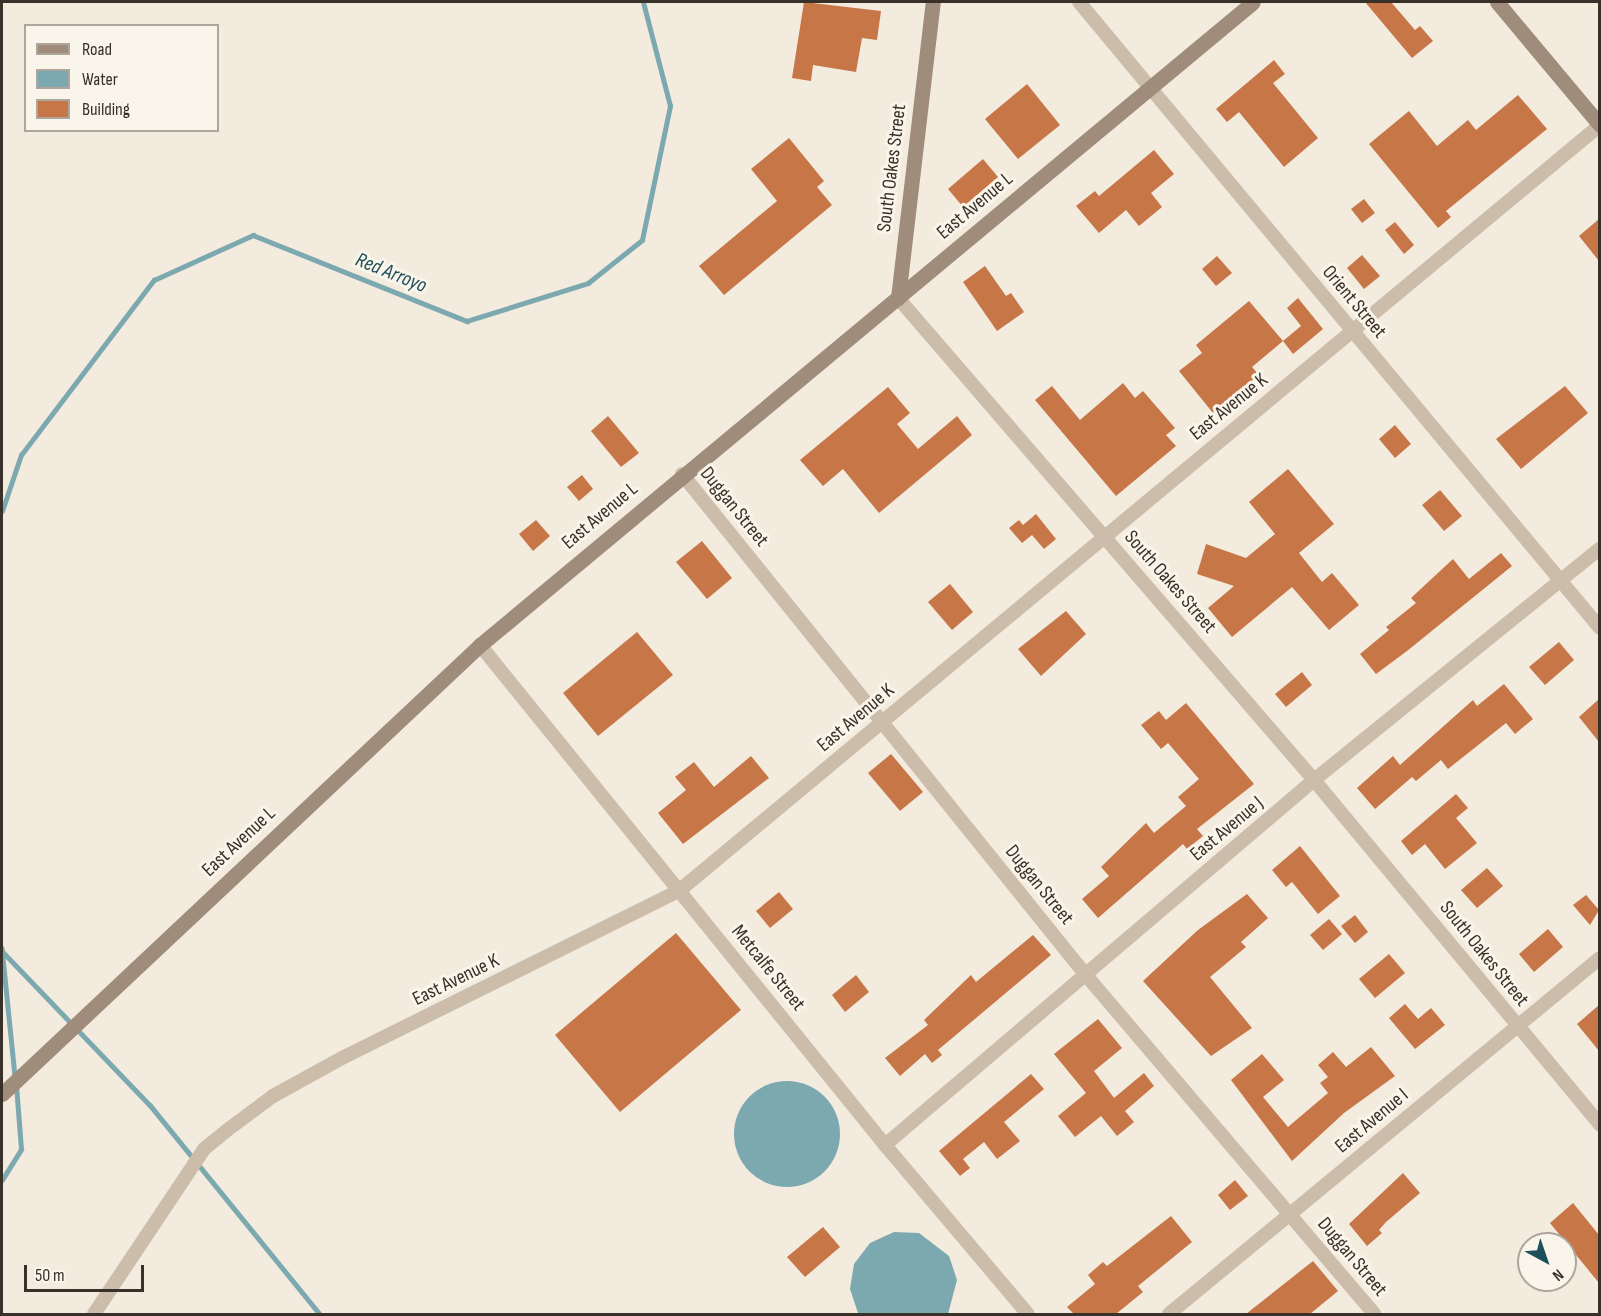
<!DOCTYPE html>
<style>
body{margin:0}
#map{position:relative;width:1601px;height:1316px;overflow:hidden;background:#f3ebde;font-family:"Sofia Sans Condensed",sans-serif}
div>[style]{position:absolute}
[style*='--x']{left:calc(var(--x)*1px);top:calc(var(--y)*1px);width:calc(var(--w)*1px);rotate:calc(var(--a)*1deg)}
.water>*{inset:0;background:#7ca8b0}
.round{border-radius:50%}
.stream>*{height:4.5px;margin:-2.25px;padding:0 2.25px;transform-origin:2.25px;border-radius:2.25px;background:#7ca8b0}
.building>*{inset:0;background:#c77647}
.minor>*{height:14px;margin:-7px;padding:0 7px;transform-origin:7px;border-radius:7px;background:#cbbda9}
.secondary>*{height:15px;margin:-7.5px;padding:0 7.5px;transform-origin:7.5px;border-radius:7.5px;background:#9f8c7a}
span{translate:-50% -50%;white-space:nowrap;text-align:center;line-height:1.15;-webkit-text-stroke:6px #faf5ea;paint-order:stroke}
.street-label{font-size:20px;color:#383029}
.water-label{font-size:21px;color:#1e4f5a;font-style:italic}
.frame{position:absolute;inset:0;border:3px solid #383029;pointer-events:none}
.legend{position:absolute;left:24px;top:24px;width:195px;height:108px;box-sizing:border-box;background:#faf5ea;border:2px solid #aca69d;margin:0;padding:8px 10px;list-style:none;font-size:18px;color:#383029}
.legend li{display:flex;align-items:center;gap:12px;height:30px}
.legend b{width:30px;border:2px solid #aca69d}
.north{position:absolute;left:1517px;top:1232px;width:60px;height:60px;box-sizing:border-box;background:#faf5ea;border:2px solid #aca69d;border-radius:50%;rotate:140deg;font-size:16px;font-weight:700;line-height:24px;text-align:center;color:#383029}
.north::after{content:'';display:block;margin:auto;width:21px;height:27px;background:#1e4f5a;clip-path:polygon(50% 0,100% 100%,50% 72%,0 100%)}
.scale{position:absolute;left:24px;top:1265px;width:120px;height:27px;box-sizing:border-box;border:3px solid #383029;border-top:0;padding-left:8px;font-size:18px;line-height:21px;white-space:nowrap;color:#383029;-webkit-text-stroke:4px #faf5ea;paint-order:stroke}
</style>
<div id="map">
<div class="water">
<i class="round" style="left:734px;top:1081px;width:106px;height:106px"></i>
<i style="clip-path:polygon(894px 1232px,919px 1233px,949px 1256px,957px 1280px,948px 1314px,858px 1313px,850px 1289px,854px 1264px,870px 1243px)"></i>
</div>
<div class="stream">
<i style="--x:2;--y:511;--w:59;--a:-71.3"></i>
<i style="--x:21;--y:455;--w:220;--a:-52.8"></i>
<i style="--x:154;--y:280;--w:109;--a:-24.4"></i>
<i style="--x:253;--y:235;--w:231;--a:21.9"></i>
<i style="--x:467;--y:321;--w:127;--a:-17.4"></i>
<i style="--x:588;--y:283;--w:69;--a:-38.5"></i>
<i style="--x:642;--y:240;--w:137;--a:-78.2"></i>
<i style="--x:670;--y:106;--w:107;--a:-104.6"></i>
<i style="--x:2;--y:948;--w:130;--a:84.2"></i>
<i style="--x:4;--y:953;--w:211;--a:46.2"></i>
<i style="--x:150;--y:1105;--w:269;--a:50.9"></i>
<i style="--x:2;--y:1180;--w:36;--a:-58"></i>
<i style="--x:21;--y:1149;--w:64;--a:-94.5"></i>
</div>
<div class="building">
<i style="clip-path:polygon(804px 2px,881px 11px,877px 40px,862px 38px,856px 72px,813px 65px,811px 81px,792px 78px)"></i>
<i style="clip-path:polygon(1365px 2px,1391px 2px,1415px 30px,1420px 26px,1433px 41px,1412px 58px)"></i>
<i style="clip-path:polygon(1274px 60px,1285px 74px,1273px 83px,1318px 138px,1284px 167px,1239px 112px,1227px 122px,1216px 109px)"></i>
<i style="clip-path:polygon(1027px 84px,1060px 125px,1018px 159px,985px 119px)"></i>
<i style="clip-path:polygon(1518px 95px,1547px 129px,1446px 211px,1451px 217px,1438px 228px,1369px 144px,1409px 111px,1437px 146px,1468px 120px,1476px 130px)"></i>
<i style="clip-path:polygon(789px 138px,824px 181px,817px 187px,832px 205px,724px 295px,699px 266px,777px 201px,751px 169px)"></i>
<i style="clip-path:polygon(1154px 150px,1174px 174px,1151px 193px,1162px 207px,1139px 226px,1126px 210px,1099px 233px,1076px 206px,1095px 191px,1099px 196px)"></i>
<i style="clip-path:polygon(983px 159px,998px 177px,963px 207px,948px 189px)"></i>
<i style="clip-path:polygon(1364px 199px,1375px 213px,1362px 223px,1351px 209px)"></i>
<i style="clip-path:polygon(1599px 219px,1599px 261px,1579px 236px)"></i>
<i style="clip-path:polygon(1395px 222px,1414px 245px,1404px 254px,1385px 230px)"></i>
<i style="clip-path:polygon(1362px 255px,1380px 276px,1364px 289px,1347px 268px)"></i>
<i style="clip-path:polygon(1217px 256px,1232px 273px,1216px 286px,1202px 269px)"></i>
<i style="clip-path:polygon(985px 266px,1006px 296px,1011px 293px,1024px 312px,997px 331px,963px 282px)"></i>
<i style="clip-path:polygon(1298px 298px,1323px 329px,1293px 354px,1283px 341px,1301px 326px,1287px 308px)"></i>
<i style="clip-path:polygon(1249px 301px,1283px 341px,1252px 367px,1259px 375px,1213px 413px,1179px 371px,1202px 353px,1196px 345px)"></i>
<i style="clip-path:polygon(1123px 383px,1135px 398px,1143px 391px,1175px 428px,1166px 435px,1176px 446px,1116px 496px,1035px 400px,1052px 386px,1080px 420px)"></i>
<i style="clip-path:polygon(1565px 386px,1588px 413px,1521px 469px,1496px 439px)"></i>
<i style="clip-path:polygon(888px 387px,910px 413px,897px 424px,918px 449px,957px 416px,972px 435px,879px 513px,843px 469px,823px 486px,800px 460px)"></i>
<i style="clip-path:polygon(608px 416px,639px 453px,621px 467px,591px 431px)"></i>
<i style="clip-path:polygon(1395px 425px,1411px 444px,1395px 458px,1379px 439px)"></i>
<i style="clip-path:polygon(1288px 469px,1334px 524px,1299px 553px,1322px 582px,1332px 573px,1359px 605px,1329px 630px,1292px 587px,1232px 637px,1208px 608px,1234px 586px,1197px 574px,1206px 544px,1246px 558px,1275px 534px,1249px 502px)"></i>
<i style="clip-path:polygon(582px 475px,593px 489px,579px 501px,567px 487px)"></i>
<i style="clip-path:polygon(1440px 490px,1462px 516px,1444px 531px,1422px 505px)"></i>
<i style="clip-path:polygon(1036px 514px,1056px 539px,1044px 549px,1032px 535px,1022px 543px,1009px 528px,1019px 520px,1023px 525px)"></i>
<i style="clip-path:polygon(536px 520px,550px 536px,533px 551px,519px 534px)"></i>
<i style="clip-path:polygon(702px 541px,732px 578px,707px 599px,676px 562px)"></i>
<i style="clip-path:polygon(1501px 553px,1512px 566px,1407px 651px,1376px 674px,1360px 654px,1389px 630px,1386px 627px,1416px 603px,1411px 598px,1453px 559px,1469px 579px)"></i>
<i style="clip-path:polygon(950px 584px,973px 612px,952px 630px,928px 602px)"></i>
<i style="clip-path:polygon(1066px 611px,1086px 634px,1041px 676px,1018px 649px)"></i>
<i style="clip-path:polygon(637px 632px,673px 675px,598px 736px,563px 693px)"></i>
<i style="clip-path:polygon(1559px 642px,1574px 660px,1545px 685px,1529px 667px)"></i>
<i style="clip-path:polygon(1302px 672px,1312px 685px,1286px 707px,1275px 694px)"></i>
<i style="clip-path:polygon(1504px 684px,1533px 719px,1515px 734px,1506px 723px,1448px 769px,1441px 760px,1416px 781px,1412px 777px,1375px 809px,1357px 788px,1393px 756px,1400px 765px,1473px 700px,1477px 706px)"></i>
<i style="clip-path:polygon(1599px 699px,1599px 742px,1579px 717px)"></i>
<i style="clip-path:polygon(1186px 703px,1254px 784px,1197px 829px,1203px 836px,1187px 849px,1183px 844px,1098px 918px,1082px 899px,1109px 876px,1101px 867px,1146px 823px,1154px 833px,1186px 806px,1178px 797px,1199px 779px,1168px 743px,1161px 749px,1141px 725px,1159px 711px,1166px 720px)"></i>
<i style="clip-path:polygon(891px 754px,923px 792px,900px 811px,868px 773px)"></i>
<i style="clip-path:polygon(751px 756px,769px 778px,683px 844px,658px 813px,686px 790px,675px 777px,694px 762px,714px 787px)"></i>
<i style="clip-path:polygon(1456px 794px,1468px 808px,1456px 818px,1477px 843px,1445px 869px,1425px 844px,1412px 855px,1401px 841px)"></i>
<i style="clip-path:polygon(1300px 846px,1340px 896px,1318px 914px,1292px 882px,1286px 887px,1272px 870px)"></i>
<i style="clip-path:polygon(1487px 868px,1503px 886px,1477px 908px,1461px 890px)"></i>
<i style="clip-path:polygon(779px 892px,793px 909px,770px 928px,756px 911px)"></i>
<i style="clip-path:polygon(1247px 894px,1268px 918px,1241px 942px,1246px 947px,1210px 977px,1252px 1028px,1211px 1056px,1143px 981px,1198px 930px)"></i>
<i style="clip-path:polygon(1586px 895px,1599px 910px,1590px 925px,1573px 905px)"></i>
<i style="clip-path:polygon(1355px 915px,1368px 932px,1355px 943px,1341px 926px)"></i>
<i style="clip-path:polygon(1329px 919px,1342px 934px,1323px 950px,1310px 935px)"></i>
<i style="clip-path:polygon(1548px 929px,1563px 947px,1534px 972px,1519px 954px)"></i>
<i style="clip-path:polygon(676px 933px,741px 1010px,620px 1112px,555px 1035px)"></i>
<i style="clip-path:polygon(1033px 935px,1051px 955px,938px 1050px,942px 1055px,932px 1063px,925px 1054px,900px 1076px,885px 1058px,928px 1025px,924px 1020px,971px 975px,976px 982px)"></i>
<i style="clip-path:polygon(1389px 954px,1405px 973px,1375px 998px,1359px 979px)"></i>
<i style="clip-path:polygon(856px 975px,869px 992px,845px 1012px,832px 995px)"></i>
<i style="clip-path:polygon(1405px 1004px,1418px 1019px,1431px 1008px,1445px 1025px,1415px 1049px,1389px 1018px)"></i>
<i style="clip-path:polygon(1599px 1005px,1599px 1051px,1577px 1024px)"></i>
<i style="clip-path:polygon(1098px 1019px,1122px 1048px,1094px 1071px,1114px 1098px,1144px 1073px,1154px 1086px,1125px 1111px,1134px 1122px,1117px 1136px,1101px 1116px,1075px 1137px,1058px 1116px,1086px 1093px,1054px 1054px)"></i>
<i style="clip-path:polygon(1371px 1047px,1395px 1076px,1344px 1113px,1292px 1161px,1231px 1080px,1262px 1054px,1284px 1080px,1263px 1097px,1288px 1127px,1328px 1093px,1320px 1083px,1328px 1077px,1318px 1065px,1333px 1052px,1346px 1067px)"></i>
<i style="clip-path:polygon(1031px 1074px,1044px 1089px,1004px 1122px,1020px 1141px,997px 1159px,984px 1142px,963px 1159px,970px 1168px,960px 1176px,939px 1151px)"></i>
<i style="clip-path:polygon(1403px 1173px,1420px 1193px,1386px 1222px,1379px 1230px,1382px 1233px,1367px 1246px,1349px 1224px)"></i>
<i style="clip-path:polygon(1235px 1180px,1248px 1196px,1230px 1210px,1218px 1195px)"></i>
<i style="clip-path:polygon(1573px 1203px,1599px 1235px,1599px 1283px,1550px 1223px)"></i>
<i style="clip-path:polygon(1171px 1216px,1192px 1242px,1138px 1286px,1143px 1292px,1116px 1314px,1074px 1314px,1067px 1307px,1095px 1284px,1088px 1275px,1103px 1262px,1107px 1266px)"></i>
<i style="clip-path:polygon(823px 1227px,840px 1247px,805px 1277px,787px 1257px)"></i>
<i style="clip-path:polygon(1313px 1261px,1338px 1291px,1310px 1314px,1246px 1314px)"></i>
</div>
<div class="minor">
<i style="--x:1079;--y:2;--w:814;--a:50.23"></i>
<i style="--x:898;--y:298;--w:637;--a:49.2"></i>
<i style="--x:1314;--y:780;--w:448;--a:50.3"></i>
<i style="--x:682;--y:474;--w:642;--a:51.13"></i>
<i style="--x:1085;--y:974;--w:446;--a:49.6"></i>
<i style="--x:480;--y:645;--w:643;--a:50.99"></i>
<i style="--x:885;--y:1145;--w:221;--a:49.8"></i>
<i style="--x:885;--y:1145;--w:563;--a:-40.39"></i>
<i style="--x:1314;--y:780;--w:368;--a:-39"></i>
<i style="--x:94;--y:1314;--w:198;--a:-56.3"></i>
<i style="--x:204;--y:1149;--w:28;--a:-39"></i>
<i style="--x:226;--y:1131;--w:59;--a:-36.7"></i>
<i style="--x:273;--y:1096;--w:81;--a:-28.8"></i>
<i style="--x:344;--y:1057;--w:375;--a:-26.4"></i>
<i style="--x:680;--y:890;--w:1197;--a:-39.74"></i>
<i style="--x:1169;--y:1314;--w:559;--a:-39.56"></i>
</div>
<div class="secondary">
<i style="--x:1497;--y:2;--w:160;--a:50.1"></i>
<i style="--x:898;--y:298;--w:298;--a:-83.3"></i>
<i style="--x:2;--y:1094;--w:656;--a:-43.21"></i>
<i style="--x:480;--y:645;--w:1005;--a:-39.75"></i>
</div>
<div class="street-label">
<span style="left:892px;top:168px;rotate:-83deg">South Oakes Street</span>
<span style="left:975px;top:206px;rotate:-40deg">East Avenue L</span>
<span style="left:1354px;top:302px;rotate:50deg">Orient Street</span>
<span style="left:1229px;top:407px;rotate:-39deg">East Avenue K</span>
<span style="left:734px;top:507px;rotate:51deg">Duggan Street</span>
<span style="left:600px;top:516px;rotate:-40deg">East Avenue L</span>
<span style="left:1170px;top:582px;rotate:49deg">South Oakes Street</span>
<span style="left:856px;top:718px;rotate:-40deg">East Avenue K</span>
<span style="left:1227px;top:829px;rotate:-40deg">East Avenue J</span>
<span style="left:239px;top:842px;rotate:-43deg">East Avenue L</span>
<span style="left:1039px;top:885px;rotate:51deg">Duggan Street</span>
<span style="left:1484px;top:954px;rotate:51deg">South Oakes Street</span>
<span style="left:768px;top:968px;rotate:51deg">Metcalfe Street</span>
<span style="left:456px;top:980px;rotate:-26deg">East Avenue K</span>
<span style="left:1372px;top:1121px;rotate:-40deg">East Avenue I</span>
<span style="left:1352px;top:1257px;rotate:50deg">Duggan Street</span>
</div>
<div class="water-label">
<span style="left:391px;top:273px;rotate:22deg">Red Arroyo</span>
</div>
<div class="frame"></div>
<ul class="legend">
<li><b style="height:8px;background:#9f8c7a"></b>Road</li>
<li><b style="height:16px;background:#7ca8b0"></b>Water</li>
<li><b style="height:16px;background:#c77647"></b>Building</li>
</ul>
<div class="north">N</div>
<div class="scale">50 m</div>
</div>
